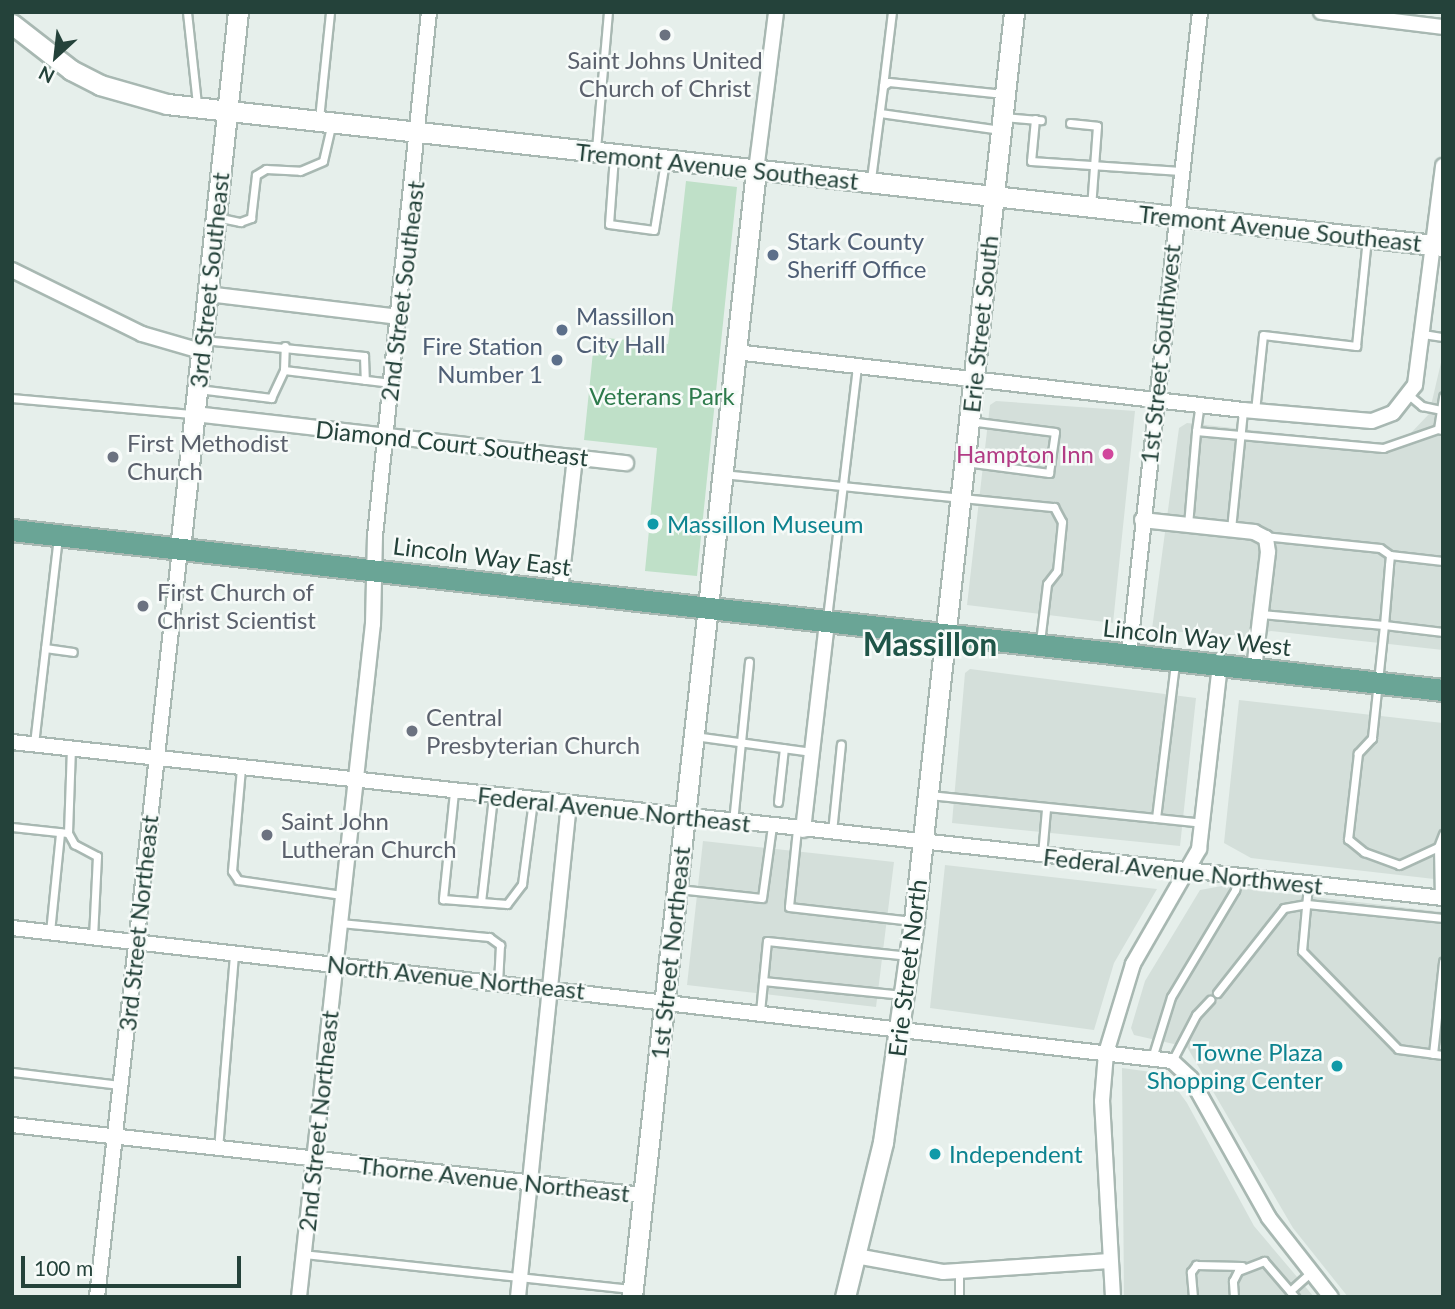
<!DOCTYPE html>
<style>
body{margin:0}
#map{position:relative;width:1455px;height:1309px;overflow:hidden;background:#e6efeb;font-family:Lato,sans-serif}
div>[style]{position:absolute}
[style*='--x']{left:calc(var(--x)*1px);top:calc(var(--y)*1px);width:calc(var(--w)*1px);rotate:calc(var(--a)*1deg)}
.built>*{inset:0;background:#d4dfda}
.green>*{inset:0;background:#bfe0c8}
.roads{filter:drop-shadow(2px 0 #a8b8b2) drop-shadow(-2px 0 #a8b8b2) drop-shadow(0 2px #a8b8b2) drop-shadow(0 -2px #a8b8b2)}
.lane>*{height:7px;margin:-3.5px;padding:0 3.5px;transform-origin:3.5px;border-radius:3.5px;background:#fff}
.street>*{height:14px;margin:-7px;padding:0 7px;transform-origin:7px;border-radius:7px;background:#fff}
.secondary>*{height:19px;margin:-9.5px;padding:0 9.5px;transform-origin:9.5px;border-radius:9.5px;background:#fff}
.primary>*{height:21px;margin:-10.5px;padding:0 10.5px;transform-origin:10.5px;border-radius:10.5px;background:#6aa596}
.dots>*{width:19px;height:19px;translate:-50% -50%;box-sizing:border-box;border:4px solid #f7fbf9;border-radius:50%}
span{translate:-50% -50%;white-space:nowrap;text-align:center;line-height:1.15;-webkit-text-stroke:5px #f7fbf9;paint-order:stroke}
.worship-label{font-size:24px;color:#5b616d}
.left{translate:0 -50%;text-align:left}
.street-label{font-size:24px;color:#24423a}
.service-label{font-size:24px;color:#4e5e75}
.right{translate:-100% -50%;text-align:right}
.park-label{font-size:24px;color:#2d7a4b}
.hotel-label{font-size:24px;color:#b23c85}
.culture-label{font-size:24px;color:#0d838f}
.district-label{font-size:32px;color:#1f5548;font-weight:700}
.frame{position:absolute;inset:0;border:14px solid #24423a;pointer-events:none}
.north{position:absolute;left:21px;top:21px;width:70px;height:70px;-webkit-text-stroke:5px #f7fbf9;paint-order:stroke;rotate:207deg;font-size:19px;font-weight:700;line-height:28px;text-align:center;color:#24423a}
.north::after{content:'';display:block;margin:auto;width:24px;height:32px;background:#24423a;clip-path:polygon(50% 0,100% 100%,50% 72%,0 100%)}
.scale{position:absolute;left:21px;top:1256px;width:220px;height:32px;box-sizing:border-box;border:4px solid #24423a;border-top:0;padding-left:9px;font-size:21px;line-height:24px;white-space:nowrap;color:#24423a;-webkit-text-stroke:5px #f7fbf9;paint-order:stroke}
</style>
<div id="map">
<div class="built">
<i style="clip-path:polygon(1443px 354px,1443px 650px,1271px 631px,1241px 638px,1152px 629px,1179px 428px,1187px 423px,1382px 444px,1408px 436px,1429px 414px)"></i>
<i style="clip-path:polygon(996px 401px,1135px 411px,1113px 623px,967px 605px,990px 405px)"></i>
<i style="clip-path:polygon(970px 669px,1196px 698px,1180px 846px,952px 823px,965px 673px)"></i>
<i style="clip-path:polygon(1239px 700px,1443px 723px,1443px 880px,1251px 858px,1224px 843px)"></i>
<i style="clip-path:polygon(703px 841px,894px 862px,876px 1007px,687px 985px)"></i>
<i style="clip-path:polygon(945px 865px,1157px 889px,1114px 963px,1094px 1030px,930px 1008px)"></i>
<i style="clip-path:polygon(1222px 886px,1443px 912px,1443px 1297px,1348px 1297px,1293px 1228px,1187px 1047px,1134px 1035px,1131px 1028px,1145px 981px,1200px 890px)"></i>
<i style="clip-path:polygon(1122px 1068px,1166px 1074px,1187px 1103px,1254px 1226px,1314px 1297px,1124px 1297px)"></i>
</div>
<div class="green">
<i style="clip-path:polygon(686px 181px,737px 187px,697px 576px,645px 571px,657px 448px,584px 440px,593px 352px,606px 338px,668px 344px)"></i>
</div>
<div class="roads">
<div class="lane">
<i style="--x:187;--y:12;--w:93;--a:83.8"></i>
<i style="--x:883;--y:86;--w:75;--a:-83.1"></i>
<i style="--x:880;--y:113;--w:122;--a:8"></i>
<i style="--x:1003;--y:117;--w:38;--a:5"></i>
<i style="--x:319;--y:119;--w:108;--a:-84.1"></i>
<i style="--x:1035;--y:119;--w:42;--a:95.4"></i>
<i style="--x:1031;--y:161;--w:150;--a:3.8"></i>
<i style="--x:1070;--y:123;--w:27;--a:6"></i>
<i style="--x:1097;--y:126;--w:81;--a:94.2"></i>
<i style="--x:596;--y:149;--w:138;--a:-85"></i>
<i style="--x:614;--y:156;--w:68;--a:94.2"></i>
<i style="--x:609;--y:224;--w:45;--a:7.6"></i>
<i style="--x:654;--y:230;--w:70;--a:-80.9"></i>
<i style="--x:871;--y:179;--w:94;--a:-82.6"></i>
<i style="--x:883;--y:86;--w:7;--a:-34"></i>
<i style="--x:889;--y:82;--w:115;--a:6"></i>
<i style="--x:216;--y:217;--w:25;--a:12"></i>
<i style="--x:240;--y:222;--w:12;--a:-20"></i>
<i style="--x:251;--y:218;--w:43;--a:-83.4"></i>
<i style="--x:256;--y:175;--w:12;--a:-31"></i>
<i style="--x:266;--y:169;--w:34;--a:3"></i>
<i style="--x:300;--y:171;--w:25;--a:-23"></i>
<i style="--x:323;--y:161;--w:37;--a:-77"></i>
<i style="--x:1423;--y:334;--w:20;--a:9"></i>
<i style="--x:203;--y:340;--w:162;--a:5.7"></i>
<i style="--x:364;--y:356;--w:24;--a:88"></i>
<i style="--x:284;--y:370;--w:108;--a:6.9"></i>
<i style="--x:198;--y:389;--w:74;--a:7"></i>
<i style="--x:271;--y:398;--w:31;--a:-65"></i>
<i style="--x:284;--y:370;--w:24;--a:-88"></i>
<i style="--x:1410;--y:396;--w:16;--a:40"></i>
<i style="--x:1422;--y:406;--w:19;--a:12"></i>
<i style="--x:12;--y:398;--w:182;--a:5.1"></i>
<i style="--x:1255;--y:411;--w:76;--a:-84"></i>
<i style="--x:1263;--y:335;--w:94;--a:6.7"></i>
<i style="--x:1356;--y:346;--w:109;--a:-84.2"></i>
<i style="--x:1442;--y:430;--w:4;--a:-166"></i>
<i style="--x:1438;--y:429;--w:33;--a:-81"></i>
<i style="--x:1196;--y:431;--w:27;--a:-82"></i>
<i style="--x:965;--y:462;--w:85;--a:7.5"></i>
<i style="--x:1049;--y:473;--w:41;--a:-81.7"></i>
<i style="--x:1055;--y:432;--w:87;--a:-172.7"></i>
<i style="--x:722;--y:474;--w:334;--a:5.7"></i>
<i style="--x:1054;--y:507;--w:17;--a:62"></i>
<i style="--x:1062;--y:522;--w:49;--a:95.8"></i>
<i style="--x:1057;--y:571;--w:16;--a:128"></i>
<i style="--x:1047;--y:584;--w:58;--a:96.9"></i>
<i style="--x:1188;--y:525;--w:94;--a:-85.1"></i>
<i style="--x:1196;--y:431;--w:188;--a:5.2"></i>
<i style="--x:1383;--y:448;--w:58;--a:-19.1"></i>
<i style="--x:1231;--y:529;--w:120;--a:-84.2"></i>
<i style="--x:1390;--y:555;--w:53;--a:6.5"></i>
<i style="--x:1261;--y:614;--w:123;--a:5.1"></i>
<i style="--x:1384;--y:625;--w:60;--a:-85.2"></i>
<i style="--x:1389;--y:565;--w:10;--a:-84"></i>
<i style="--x:1390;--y:555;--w:12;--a:-145"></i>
<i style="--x:1380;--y:548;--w:117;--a:-174.1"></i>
<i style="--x:827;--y:618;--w:255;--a:-83.2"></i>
<i style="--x:1443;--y:632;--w:59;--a:-173.2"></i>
<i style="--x:1384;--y:625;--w:114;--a:96.1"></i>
<i style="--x:1372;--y:738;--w:21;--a:133"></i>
<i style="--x:1358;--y:753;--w:87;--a:96.6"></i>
<i style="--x:1348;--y:839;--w:21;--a:39"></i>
<i style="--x:1364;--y:852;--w:37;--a:20"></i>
<i style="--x:1399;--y:865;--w:43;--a:-24.8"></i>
<i style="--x:1438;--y:847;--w:14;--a:-69"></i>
<i style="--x:45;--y:648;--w:28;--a:8"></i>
<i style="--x:694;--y:736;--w:119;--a:7.7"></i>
<i style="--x:34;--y:744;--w:208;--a:-83.4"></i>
<i style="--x:241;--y:768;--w:103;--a:95"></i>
<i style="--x:232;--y:871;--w:11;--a:56"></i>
<i style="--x:238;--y:880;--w:105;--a:8.2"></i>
<i style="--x:454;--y:792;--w:108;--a:95.9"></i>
<i style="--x:443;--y:899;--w:64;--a:4.5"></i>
<i style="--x:507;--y:904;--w:25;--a:-53"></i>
<i style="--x:522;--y:884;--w:84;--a:-82.5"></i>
<i style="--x:929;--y:795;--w:228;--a:5.8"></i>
<i style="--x:1156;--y:818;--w:156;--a:-83"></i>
<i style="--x:778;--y:802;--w:54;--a:-83.7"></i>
<i style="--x:1156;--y:818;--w:48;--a:5.9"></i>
<i style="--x:733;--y:822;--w:161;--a:-84.3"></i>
<i style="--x:12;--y:827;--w:56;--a:6.1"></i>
<i style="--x:68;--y:833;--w:84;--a:-88"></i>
<i style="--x:797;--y:829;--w:78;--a:95.9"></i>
<i style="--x:789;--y:907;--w:124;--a:6.5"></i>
<i style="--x:832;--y:832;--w:88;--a:-84.2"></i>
<i style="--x:68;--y:833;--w:13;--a:61"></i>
<i style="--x:74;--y:844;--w:26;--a:28"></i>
<i style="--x:97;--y:856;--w:81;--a:92.8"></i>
<i style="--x:1438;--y:847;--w:50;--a:88.9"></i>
<i style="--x:1042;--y:855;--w:46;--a:-85"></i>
<i style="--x:1308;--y:885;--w:66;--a:95.2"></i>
<i style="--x:1302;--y:951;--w:137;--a:45.6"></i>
<i style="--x:1398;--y:1049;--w:45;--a:7.6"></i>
<i style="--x:678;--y:889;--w:84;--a:6.1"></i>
<i style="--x:762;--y:898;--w:73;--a:-82.1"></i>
<i style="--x:481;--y:902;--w:107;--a:-83.5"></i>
<i style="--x:340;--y:923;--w:150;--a:5.4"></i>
<i style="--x:489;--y:937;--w:14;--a:36"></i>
<i style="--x:500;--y:945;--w:37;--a:93"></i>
<i style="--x:50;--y:932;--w:100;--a:-84.2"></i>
<i style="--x:763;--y:981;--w:141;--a:5.7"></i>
<i style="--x:1217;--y:993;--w:108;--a:-51.8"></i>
<i style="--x:1284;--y:908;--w:23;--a:-10"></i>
<i style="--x:1307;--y:904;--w:137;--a:5.9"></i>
<i style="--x:760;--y:1012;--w:71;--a:-84.4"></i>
<i style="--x:767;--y:941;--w:143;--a:6"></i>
<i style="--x:1433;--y:1054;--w:93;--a:-83.8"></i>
<i style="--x:1152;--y:1058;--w:64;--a:-72.7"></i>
<i style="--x:1171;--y:997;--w:125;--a:-59.1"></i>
<i style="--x:1235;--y:890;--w:15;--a:-74"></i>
<i style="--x:1172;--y:1061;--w:52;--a:-62.4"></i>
<i style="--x:1196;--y:1015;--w:21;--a:-47"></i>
<i style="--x:12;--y:1072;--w:109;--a:6.9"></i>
<i style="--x:218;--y:1149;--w:197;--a:-85.3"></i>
<i style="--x:303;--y:1254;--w:331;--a:6.1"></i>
<i style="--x:959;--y:1272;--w:25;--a:90"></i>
<i style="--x:1290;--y:1291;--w:27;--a:-42"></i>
<i style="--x:1193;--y:1297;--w:25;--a:-95"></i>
<i style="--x:1191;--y:1272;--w:9;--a:-54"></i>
<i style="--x:1196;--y:1265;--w:46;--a:1.2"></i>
<i style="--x:1234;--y:1297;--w:16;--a:-94"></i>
<i style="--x:1233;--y:1281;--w:11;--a:-63"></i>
<i style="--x:1238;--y:1271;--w:28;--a:-21"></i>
<i style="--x:1264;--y:1261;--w:48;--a:49.3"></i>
</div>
<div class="street">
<i style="--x:1321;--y:12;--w:123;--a:7"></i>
<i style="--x:756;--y:171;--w:160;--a:-82.8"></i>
<i style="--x:12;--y:270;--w:145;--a:26.2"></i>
<i style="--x:142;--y:334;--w:61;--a:16.1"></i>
<i style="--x:207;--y:294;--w:193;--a:6.8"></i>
<i style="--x:735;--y:352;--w:511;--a:6.51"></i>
<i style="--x:1243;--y:410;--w:129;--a:4.9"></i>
<i style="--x:1372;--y:421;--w:22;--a:-21"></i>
<i style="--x:1393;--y:413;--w:36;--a:-52"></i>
<i style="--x:1415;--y:385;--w:221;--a:-82.7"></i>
<i style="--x:195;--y:414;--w:434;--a:6.5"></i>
<i style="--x:1142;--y:520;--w:113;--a:6.1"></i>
<i style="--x:1254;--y:532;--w:13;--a:27"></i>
<i style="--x:1266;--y:538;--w:14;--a:82"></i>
<i style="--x:1268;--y:552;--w:118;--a:96.8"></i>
<i style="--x:560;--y:591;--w:135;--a:-83.6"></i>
<i style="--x:1129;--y:655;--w:647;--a:-83.7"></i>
<i style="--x:12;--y:742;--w:1439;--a:6.22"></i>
<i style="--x:803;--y:830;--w:209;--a:-83.4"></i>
<i style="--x:12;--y:928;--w:1168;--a:6.54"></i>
<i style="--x:1172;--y:1061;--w:26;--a:43"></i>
<i style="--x:1191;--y:1079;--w:159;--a:60.7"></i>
<i style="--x:1269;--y:1218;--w:100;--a:51.9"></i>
<i style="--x:12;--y:1125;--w:635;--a:6.33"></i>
<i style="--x:856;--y:1256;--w:88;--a:10.4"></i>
<i style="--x:943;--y:1272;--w:167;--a:-3.8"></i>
<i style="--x:97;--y:1297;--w:753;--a:-83.67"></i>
<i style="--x:299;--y:1297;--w:677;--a:-83.73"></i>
<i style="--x:373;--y:624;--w:88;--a:-88.7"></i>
<i style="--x:375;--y:536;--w:527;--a:-84.12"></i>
<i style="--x:518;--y:1297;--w:495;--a:-84.1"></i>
<i style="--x:1113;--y:1297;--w:196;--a:-93.2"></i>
<i style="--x:1102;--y:1101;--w:48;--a:-85.2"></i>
<i style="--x:1106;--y:1053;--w:93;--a:-73.1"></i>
<i style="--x:1133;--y:964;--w:133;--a:-60.1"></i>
<i style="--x:1199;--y:849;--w:185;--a:-83.5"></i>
</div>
<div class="secondary">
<i style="--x:12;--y:24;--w:75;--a:37.9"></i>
<i style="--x:71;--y:70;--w:33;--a:27"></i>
<i style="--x:100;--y:85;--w:70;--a:15.8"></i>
<i style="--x:167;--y:104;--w:1284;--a:6.35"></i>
<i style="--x:180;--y:549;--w:540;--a:-83.84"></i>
<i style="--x:632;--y:1297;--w:1133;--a:-83.72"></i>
<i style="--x:845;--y:1297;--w:160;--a:-76.2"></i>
<i style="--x:883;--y:1142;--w:223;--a:-82"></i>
<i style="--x:914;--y:921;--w:914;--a:-83.72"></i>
</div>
<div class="primary">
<i style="--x:12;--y:530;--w:1440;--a:6.38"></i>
</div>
</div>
<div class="dots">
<i style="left:665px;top:35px;background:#6b7280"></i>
<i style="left:773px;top:255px;background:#5c6f8a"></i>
<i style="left:562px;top:330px;background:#5c6f8a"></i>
<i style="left:557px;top:360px;background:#5c6f8a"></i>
<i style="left:1108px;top:454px;background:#d1479c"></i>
<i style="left:113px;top:457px;background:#6b7280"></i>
<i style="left:653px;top:524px;background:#0f9aa8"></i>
<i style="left:143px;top:606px;background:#6b7280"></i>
<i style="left:412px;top:731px;background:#6b7280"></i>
<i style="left:267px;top:835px;background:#6b7280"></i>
<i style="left:1337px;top:1066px;background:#0f9aa8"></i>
<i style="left:935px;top:1154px;background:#0f9aa8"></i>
</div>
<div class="worship-label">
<span style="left:665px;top:74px">Saint Johns United<br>Church of Christ</span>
<span class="left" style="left:127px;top:457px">First Methodist<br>Church</span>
<span class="left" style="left:157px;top:606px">First Church of<br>Christ Scientist</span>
<span class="left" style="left:426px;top:731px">Central<br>Presbyterian Church</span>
<span class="left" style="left:281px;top:835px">Saint John<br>Lutheran Church</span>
</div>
<div class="street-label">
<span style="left:717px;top:166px;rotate:6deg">Tremont Avenue Southeast</span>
<span style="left:1280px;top:228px;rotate:6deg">Tremont Avenue Southeast</span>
<span style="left:209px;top:280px;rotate:-84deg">3rd Street Southeast</span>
<span style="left:402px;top:291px;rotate:-83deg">2nd Street Southeast</span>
<span style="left:980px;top:324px;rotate:-84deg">Erie Street South</span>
<span style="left:1160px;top:354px;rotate:-84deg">1st Street Southwest</span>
<span style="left:452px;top:443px;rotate:6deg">Diamond Court Southeast</span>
<span style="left:482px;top:556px;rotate:7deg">Lincoln Way East</span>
<span style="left:1197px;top:637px;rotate:6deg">Lincoln Way West</span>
<span style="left:614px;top:809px;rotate:6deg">Federal Avenue Northeast</span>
<span style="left:1183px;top:871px;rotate:6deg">Federal Avenue Northwest</span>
<span style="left:138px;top:923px;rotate:-84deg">3rd Street Northeast</span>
<span style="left:670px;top:953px;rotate:-84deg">1st Street Northeast</span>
<span style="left:907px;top:968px;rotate:-83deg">Erie Street North</span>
<span style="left:456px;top:977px;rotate:6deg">North Avenue Northeast</span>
<span style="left:318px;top:1121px;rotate:-84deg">2nd Street Northeast</span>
<span style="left:494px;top:1179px;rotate:6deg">Thorne Avenue Northeast</span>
</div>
<div class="service-label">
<span class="left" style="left:787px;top:255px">Stark County<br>Sheriff Office</span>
<span class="left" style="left:576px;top:330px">Massillon<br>City Hall</span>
<span class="right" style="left:543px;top:360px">Fire Station<br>Number 1</span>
</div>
<div class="park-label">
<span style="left:662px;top:396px">Veterans Park</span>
</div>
<div class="hotel-label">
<span class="right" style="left:1094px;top:454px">Hampton Inn</span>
</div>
<div class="culture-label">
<span class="left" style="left:667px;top:524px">Massillon Museum</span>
<span class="right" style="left:1323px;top:1066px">Towne Plaza<br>Shopping Center</span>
<span class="left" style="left:949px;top:1154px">Independent</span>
</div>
<div class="district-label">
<span style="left:930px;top:644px">Massillon</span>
</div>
<div class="frame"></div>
<div class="north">N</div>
<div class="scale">100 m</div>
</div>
